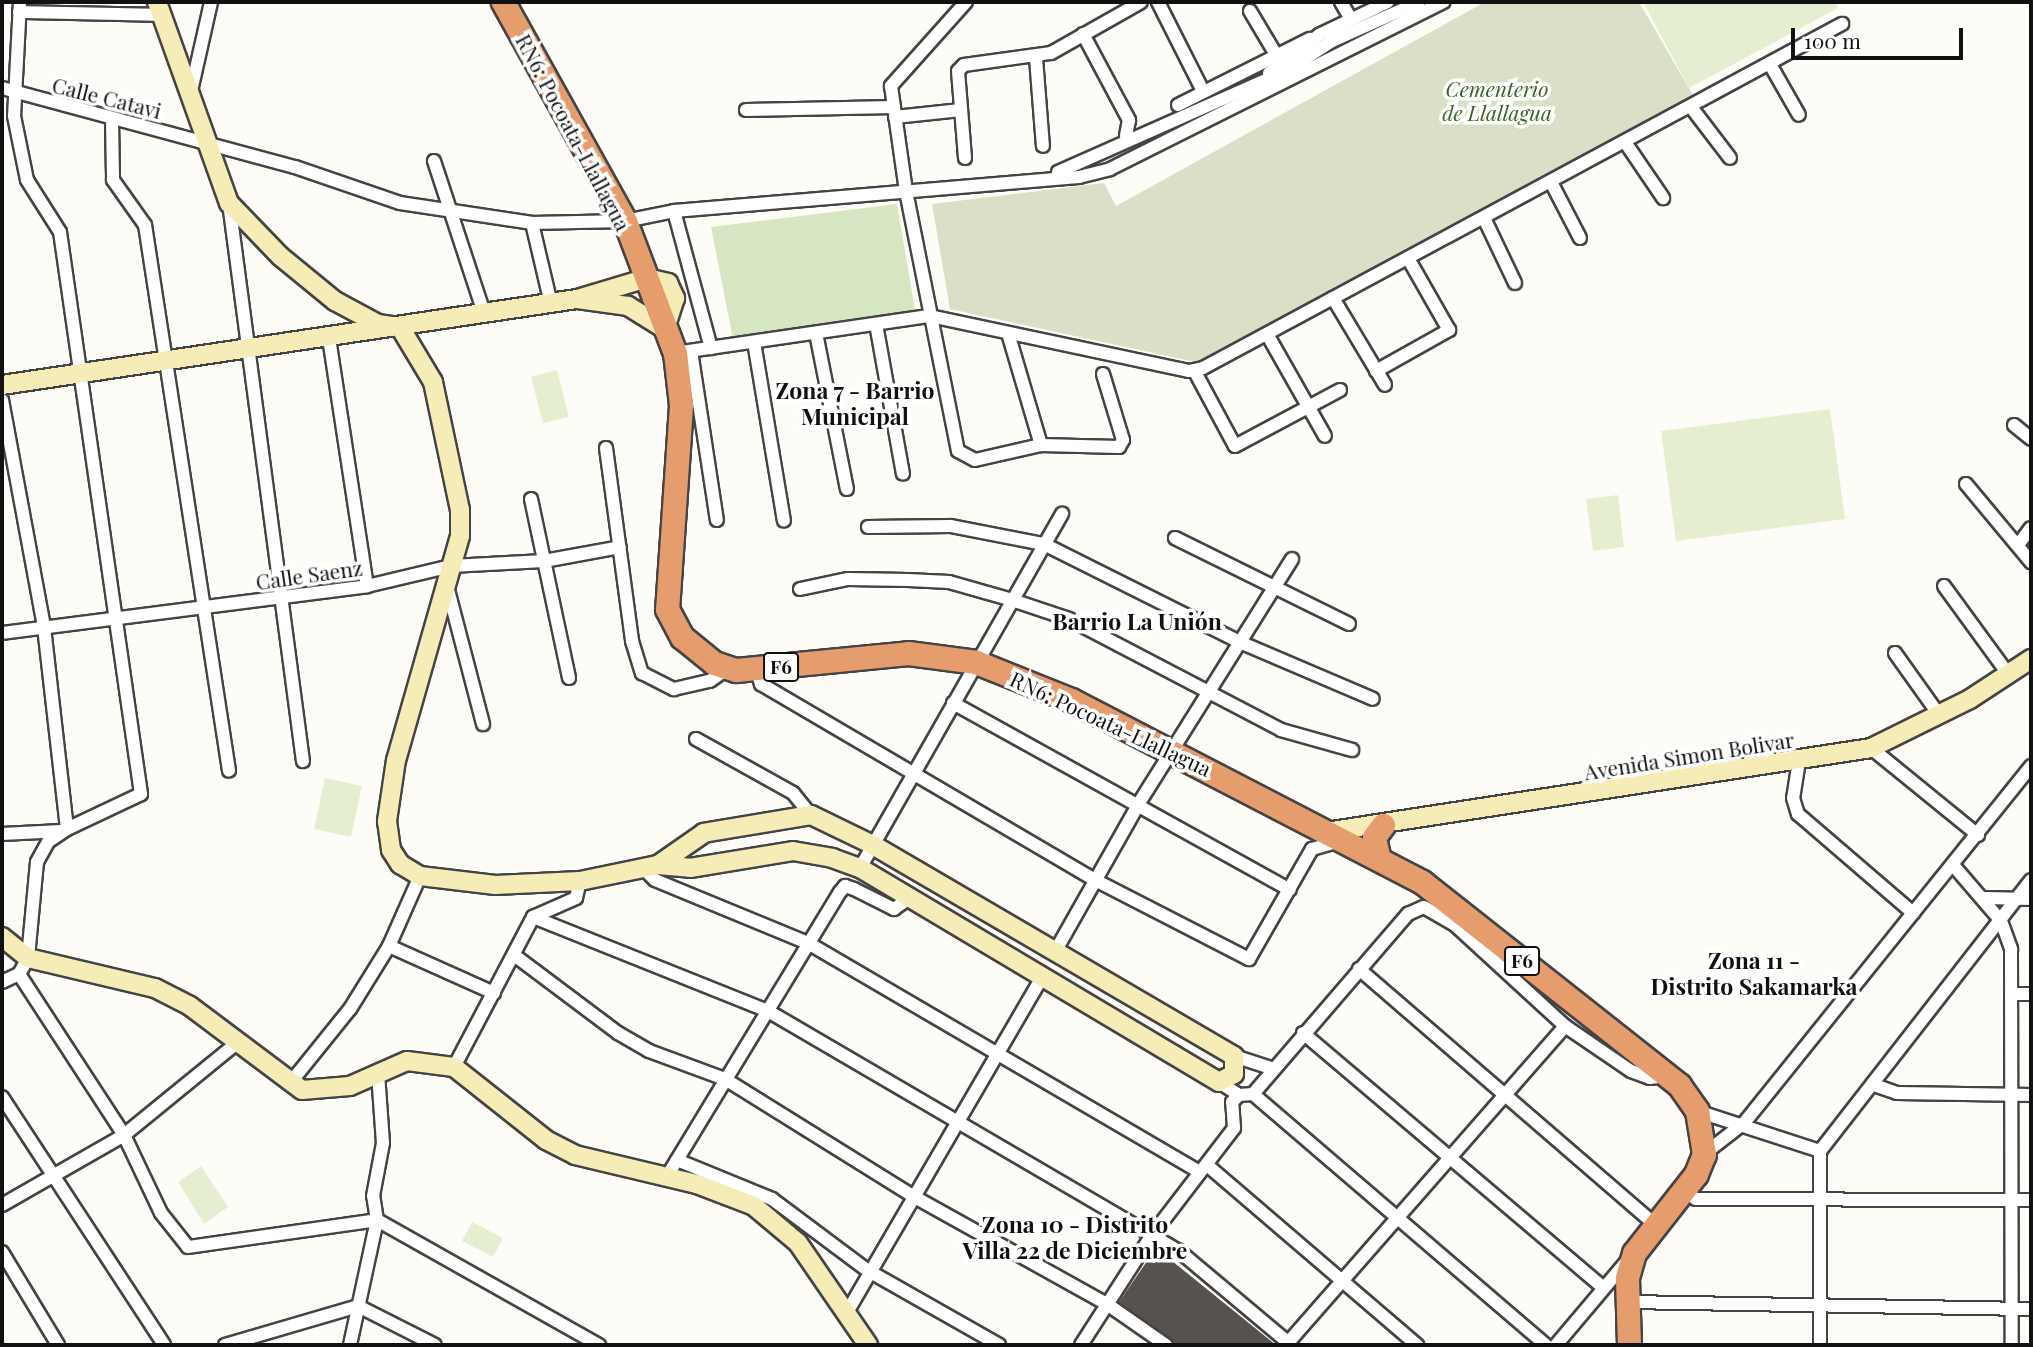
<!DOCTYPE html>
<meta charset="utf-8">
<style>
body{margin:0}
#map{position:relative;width:2033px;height:1347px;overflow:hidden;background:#fefcf6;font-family:"Playfair Display",serif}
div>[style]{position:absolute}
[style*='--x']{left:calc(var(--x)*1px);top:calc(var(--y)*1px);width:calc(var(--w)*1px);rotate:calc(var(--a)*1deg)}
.green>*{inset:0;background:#d6e6c2}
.cemetery>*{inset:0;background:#d9e0c7}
.pitch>*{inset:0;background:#e6eed2}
.building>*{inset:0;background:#58524e}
.roads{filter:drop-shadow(2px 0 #444) drop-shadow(-2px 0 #444) drop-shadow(0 2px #444) drop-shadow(0 -2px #444)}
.street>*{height:12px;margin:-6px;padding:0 6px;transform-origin:6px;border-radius:6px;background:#fff}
.secondary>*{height:18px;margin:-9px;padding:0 9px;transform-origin:9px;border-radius:9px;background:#f6ecb8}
.highway>*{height:23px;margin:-11.5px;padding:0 11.5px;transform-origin:11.5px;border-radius:11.5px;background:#e59d6d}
span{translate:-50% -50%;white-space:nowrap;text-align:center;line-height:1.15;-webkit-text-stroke:7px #fff;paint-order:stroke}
.shield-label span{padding:2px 5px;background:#fff;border:2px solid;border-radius:5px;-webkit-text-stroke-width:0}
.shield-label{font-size:19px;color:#111;font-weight:700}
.park-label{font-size:21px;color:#376327;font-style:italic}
.street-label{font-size:21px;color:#111}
.neighbourhood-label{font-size:23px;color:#111;font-weight:700}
.frame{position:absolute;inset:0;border:4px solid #111;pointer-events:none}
.scale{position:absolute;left:1791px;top:28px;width:172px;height:32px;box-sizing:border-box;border:4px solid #111;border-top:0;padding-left:9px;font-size:21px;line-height:24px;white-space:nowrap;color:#111;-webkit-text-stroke:5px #fff;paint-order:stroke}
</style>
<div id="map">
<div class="green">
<i style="clip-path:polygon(897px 204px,915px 310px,733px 339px,711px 227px)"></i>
</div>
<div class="cemetery">
<i style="clip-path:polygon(1485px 2px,1639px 2px,1694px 97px,1200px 363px,950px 309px,932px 204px,1104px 183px,1116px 206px)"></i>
</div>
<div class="pitch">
<i style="clip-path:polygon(1643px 2px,1835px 2px,1838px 8px,1689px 88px)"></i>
<i style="clip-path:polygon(557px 370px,569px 417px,543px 423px,531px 377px)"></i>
<i style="clip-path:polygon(1830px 409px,1845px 519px,1676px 541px,1661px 431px)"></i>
<i style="clip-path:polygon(1618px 495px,1624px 547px,1593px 551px,1586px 499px)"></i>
<i style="clip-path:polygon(325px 778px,362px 786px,351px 837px,314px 829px)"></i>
<i style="clip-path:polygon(201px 1166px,228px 1207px,204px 1224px,178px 1182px)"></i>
<i style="clip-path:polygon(472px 1222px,503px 1238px,493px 1257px,462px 1241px)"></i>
</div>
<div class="building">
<i style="clip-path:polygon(1156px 1248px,1276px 1345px,1177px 1345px,1119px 1302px)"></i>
</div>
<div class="roads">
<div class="street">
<i style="--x:20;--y:2;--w:114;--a:93"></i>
<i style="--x:14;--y:116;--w:65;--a:78.5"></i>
<i style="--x:27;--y:180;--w:62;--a:57.6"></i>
<i style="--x:60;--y:232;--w:568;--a:81.8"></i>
<i style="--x:141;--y:794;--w:82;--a:154.7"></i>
<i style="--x:966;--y:2;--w:113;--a:131.8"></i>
<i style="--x:891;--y:86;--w:106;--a:81.9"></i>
<i style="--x:906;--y:191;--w:265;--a:78.7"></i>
<i style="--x:958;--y:451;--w:19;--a:28"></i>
<i style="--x:975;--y:460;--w:68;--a:-12.8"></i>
<i style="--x:1041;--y:445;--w:78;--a:1.5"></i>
<i style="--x:1119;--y:447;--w:8;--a:-60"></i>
<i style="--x:1123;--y:440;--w:69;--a:-106.9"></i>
<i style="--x:1158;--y:2;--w:100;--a:63.2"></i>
<i style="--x:1341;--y:2;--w:20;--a:60"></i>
<i style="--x:1250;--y:11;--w:49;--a:59.2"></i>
<i style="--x:19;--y:12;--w:142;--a:1.2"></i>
<i style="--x:1083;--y:34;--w:98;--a:61.9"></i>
<i style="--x:1129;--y:120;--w:16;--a:101"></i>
<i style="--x:1036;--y:58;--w:88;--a:85.5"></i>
<i style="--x:1771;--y:66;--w:56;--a:60.3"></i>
<i style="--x:1269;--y:73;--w:63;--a:-37.2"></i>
<i style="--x:1319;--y:35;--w:76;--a:-25.6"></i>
<i style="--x:2;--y:88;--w:303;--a:15.1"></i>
<i style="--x:295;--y:167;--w:111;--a:18.9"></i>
<i style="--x:400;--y:203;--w:134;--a:8.6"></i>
<i style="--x:532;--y:223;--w:93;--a:-1.2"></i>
<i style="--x:625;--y:221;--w:50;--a:-11.5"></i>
<i style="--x:674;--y:211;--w:406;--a:-4.8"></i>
<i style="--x:1079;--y:177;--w:32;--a:-14"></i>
<i style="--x:1110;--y:169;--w:373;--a:-26.6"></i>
<i style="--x:191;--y:91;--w:91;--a:-77.3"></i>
<i style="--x:1178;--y:105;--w:148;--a:-26.6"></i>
<i style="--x:1691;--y:107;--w:64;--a:52.6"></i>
<i style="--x:746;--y:110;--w:148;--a:-1.2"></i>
<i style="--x:895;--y:117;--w:66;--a:-6.1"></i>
<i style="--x:112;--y:120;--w:60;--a:89"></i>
<i style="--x:113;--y:180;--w:55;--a:54.6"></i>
<i style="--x:145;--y:225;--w:552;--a:81.25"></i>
<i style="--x:1625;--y:142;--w:68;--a:55.8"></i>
<i style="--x:965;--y:158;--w:87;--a:-94.6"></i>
<i style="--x:958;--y:71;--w:8;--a:-45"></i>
<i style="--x:964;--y:65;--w:88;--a:-7.9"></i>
<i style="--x:1051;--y:53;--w:103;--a:-29.5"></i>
<i style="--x:434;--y:161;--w:160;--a:71.8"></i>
<i style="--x:1058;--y:172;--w:249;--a:-23.9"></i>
<i style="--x:1286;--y:71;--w:55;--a:-33.1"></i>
<i style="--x:1332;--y:41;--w:95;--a:-24.1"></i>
<i style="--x:1551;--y:182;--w:63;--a:62.6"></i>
<i style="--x:229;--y:203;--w:563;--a:82.45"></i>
<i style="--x:674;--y:211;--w:142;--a:74.9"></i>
<i style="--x:1484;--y:218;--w:72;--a:64.5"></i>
<i style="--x:532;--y:223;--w:79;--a:76.8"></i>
<i style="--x:1333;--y:298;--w:101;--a:59.1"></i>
<i style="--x:876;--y:324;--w:152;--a:79.8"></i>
<i style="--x:816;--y:333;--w:159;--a:78.8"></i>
<i style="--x:1008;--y:333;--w:117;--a:73.6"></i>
<i style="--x:1267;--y:334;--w:117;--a:60.4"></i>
<i style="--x:329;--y:338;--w:251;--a:81.3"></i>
<i style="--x:754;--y:342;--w:181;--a:80.5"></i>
<i style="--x:691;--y:351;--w:171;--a:81.3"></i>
<i style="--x:675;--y:353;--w:258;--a:-8.3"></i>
<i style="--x:930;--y:316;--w:265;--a:12"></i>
<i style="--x:1189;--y:371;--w:14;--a:-12"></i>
<i style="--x:1203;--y:368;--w:726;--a:-28.3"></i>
<i style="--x:1194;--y:370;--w:86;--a:61.7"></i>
<i style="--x:1235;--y:446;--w:119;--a:-28.1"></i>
<i style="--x:1376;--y:371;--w:84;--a:-29.3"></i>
<i style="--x:1449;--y:330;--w:83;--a:-119.7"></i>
<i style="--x:2;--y:400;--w:231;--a:79.5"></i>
<i style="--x:44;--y:627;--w:203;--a:83.5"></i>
<i style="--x:67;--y:829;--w:23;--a:146"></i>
<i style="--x:48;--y:842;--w:23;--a:119"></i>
<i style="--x:37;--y:862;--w:96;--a:95.4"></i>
<i style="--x:28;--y:958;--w:18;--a:119"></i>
<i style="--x:19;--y:974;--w:19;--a:155"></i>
<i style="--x:2014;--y:425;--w:22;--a:39"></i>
<i style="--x:606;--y:448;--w:195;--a:82.3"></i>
<i style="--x:632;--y:641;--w:34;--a:73"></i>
<i style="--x:642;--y:673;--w:36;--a:27"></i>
<i style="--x:674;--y:689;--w:37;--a:-13"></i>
<i style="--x:710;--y:681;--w:22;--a:-36"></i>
<i style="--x:1966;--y:484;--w:102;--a:50.2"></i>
<i style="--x:531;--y:499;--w:183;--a:78"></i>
<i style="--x:868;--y:527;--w:83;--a:-0.7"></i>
<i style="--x:951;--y:526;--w:95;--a:11"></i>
<i style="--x:1044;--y:544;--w:221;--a:26.6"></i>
<i style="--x:1242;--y:643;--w:142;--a:23.1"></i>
<i style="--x:1175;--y:538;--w:194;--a:26.3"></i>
<i style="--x:2018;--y:545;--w:21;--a:-53"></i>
<i style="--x:446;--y:582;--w:147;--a:75.4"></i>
<i style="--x:1944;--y:586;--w:110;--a:53.9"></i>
<i style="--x:800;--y:589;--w:49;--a:-11.8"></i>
<i style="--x:848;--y:579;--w:60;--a:1"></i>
<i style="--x:908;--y:580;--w:41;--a:2.8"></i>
<i style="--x:949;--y:582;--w:66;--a:15.9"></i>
<i style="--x:1012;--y:600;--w:60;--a:18.4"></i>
<i style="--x:1069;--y:619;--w:239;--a:27.6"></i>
<i style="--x:1281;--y:730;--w:74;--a:15.7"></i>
<i style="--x:2;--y:633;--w:368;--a:-7.3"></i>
<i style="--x:367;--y:586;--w:86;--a:-13.4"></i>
<i style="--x:451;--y:566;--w:93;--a:-3.1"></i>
<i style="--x:544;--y:561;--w:77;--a:-10.4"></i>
<i style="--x:1895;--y:653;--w:77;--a:54.5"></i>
<i style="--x:757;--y:671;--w:14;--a:73"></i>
<i style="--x:761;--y:684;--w:389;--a:30.4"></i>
<i style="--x:1097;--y:881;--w:171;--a:27.2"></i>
<i style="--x:1249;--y:959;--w:127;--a:-60.2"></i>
<i style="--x:1312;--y:849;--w:29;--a:-16"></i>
<i style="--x:953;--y:703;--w:385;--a:29"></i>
<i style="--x:696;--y:739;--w:111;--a:29.1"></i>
<i style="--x:793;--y:793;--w:28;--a:51"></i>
<i style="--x:1871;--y:748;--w:138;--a:39.1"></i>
<i style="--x:1799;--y:761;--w:37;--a:99"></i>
<i style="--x:1793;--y:798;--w:17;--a:73"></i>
<i style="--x:1798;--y:814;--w:152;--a:40.7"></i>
<i style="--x:2;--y:834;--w:59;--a:-2.9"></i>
<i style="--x:1953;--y:865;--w:74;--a:49.4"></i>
<i style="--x:2001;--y:921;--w:30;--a:70"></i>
<i style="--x:2011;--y:949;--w:396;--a:89.9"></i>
<i style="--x:643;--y:868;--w:17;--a:45"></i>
<i style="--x:655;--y:880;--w:165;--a:22.4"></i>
<i style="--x:808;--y:943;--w:454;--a:30.3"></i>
<i style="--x:860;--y:868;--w:408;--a:-60.3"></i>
<i style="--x:1985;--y:898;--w:46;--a:1.2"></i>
<i style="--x:533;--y:917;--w:253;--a:21.8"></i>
<i style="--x:768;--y:1011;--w:476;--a:30.3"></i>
<i style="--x:1179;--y:1251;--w:146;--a:40"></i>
<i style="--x:389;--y:946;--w:115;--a:24.1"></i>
<i style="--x:1056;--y:950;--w:169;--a:-60.5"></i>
<i style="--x:1139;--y:803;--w:288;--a:-57.9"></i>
<i style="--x:514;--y:955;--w:130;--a:36.9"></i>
<i style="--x:618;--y:1033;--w:36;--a:30"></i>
<i style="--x:649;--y:1051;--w:81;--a:20.2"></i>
<i style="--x:725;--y:1079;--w:219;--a:31.9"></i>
<i style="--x:911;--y:1195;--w:224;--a:29.1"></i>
<i style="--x:1107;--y:1304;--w:72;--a:34.8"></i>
<i style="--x:1359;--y:969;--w:390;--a:40.8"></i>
<i style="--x:19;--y:974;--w:192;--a:56.9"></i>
<i style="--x:124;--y:1135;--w:86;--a:64.6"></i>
<i style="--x:161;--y:1213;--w:43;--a:51.5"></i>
<i style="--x:188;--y:1247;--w:191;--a:-8.1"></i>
<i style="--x:377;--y:1220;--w:255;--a:29.4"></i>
<i style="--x:2011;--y:994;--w:20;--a:0"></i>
<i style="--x:1303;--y:1033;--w:394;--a:40.3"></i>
<i style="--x:1234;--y:1056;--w:42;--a:18"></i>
<i style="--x:454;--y:1067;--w:170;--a:-62.2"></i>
<i style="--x:533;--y:917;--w:47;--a:-23.8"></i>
<i style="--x:576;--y:898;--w:17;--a:-77"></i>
<i style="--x:291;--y:1082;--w:94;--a:-51.1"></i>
<i style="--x:350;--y:1009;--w:74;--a:-58.2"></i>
<i style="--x:389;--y:946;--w:77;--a:-66.1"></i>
<i style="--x:1219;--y:1082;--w:24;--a:33"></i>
<i style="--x:1239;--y:1095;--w:14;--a:-4"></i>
<i style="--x:1253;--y:1094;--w:386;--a:40.6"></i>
<i style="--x:1874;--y:1085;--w:24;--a:19"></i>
<i style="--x:1897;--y:1093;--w:134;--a:0.9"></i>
<i style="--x:1253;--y:1094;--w:238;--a:-49.3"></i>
<i style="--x:1408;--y:914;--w:17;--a:-24"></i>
<i style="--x:1424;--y:907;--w:34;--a:30"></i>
<i style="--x:1454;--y:924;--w:151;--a:42.6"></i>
<i style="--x:1565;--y:1026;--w:80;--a:34.3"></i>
<i style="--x:1631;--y:1071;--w:20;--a:20"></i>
<i style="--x:1650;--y:1078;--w:16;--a:-7"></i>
<i style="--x:2;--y:1097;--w:296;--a:56.8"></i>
<i style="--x:1697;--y:1111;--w:129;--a:18"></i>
<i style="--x:1704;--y:1154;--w:51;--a:-37.8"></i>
<i style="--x:1744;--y:1123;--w:458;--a:-51.2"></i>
<i style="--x:677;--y:1160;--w:103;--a:22.3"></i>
<i style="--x:772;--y:1199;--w:119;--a:36.8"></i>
<i style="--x:867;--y:1270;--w:152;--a:29.6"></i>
<i style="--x:1207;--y:1165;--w:277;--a:40.6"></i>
<i style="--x:666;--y:1178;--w:335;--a:-58.7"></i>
<i style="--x:840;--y:892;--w:8;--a:-50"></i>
<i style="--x:845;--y:886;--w:9;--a:18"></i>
<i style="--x:854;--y:889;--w:45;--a:26.6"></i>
<i style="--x:894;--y:909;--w:19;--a:-36"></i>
<i style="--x:1684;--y:1191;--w:14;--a:34"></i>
<i style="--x:1696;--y:1199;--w:335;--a:0.2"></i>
<i style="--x:2;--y:1205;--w:141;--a:-29.8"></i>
<i style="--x:124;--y:1135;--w:147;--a:-39.2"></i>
<i style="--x:2;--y:1252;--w:109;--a:58.9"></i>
<i style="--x:1627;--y:1302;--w:404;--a:1"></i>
<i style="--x:846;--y:1314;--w:390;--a:-59.8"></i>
<i style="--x:225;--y:1345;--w:139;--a:-16.3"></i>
<i style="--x:358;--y:1306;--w:86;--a:26.9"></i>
<i style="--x:350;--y:1345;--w:128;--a:-77.8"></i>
<i style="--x:377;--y:1220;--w:24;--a:-99"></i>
<i style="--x:373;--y:1196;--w:54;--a:-79.3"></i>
<i style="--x:383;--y:1143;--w:69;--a:-94.1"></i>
<i style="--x:1081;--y:1345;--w:131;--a:-57.2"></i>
<i style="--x:1152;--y:1235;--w:135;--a:-52.5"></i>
<i style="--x:1234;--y:1128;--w:26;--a:-94"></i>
<i style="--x:1232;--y:1102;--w:10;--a:-45"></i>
<i style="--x:1286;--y:1345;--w:424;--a:-48.8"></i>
<i style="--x:1556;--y:1345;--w:110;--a:-49.8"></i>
<i style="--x:1820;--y:1345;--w:194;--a:-90"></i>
<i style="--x:1820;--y:1151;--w:343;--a:-52.1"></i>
</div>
<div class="secondary">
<i style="--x:157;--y:2;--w:214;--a:70.3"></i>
<i style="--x:229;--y:203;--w:74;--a:46.1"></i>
<i style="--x:280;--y:256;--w:71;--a:39.3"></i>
<i style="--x:335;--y:301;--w:49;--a:28.1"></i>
<i style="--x:378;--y:324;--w:22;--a:8"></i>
<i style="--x:400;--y:327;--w:64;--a:59"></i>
<i style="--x:433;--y:382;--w:131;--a:78.1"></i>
<i style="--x:460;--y:510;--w:26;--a:90"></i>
<i style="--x:460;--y:536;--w:233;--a:105.9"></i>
<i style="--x:396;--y:760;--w:62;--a:98.4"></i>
<i style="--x:387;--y:821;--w:29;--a:82"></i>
<i style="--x:391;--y:850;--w:17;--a:57"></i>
<i style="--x:400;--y:864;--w:23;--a:31"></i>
<i style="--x:420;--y:876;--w:76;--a:6.8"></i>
<i style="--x:495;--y:885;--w:85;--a:-2.7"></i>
<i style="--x:580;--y:881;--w:80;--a:-11.6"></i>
<i style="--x:658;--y:865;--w:32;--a:5"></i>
<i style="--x:690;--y:868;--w:104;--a:-9.4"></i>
<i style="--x:793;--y:851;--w:40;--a:10"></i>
<i style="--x:832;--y:858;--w:30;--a:20"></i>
<i style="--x:860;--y:868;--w:418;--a:30.8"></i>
<i style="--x:1219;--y:1082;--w:17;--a:-28"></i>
<i style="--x:1234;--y:1074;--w:18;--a:-90"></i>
<i style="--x:1234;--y:1056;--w:418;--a:-149.7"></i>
<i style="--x:873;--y:845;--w:69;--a:-154.2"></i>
<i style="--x:811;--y:815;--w:109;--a:170.5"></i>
<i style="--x:704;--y:833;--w:56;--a:145.2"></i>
<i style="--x:2;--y:385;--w:581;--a:-8.51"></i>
<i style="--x:577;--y:299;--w:73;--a:-16.7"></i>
<i style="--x:647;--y:278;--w:22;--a:13"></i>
<i style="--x:668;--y:283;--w:17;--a:65"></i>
<i style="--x:675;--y:298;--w:33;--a:108"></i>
<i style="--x:665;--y:329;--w:44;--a:-148.1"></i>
<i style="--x:628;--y:306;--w:51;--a:-172.2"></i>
<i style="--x:1332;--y:831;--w:545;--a:-8.75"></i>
<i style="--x:1871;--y:748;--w:110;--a:-26.3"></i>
<i style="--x:1970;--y:699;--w:73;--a:-33.3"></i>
<i style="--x:2;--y:937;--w:33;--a:39"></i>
<i style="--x:28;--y:958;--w:130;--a:13.3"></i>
<i style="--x:155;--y:988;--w:39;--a:27"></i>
<i style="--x:190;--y:1006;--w:140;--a:36.9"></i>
<i style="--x:302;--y:1090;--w:48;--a:-4.8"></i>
<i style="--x:350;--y:1086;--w:62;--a:-23.7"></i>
<i style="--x:407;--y:1061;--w:47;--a:7.3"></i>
<i style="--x:454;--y:1067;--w:117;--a:38.4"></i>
<i style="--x:546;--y:1140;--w:33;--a:27"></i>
<i style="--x:575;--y:1155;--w:125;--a:13.4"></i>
<i style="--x:697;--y:1184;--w:61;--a:21.1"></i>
<i style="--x:754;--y:1206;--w:57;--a:40.1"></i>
<i style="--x:798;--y:1243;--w:124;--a:55.5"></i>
</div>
<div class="highway">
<i style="--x:503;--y:2;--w:251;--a:60.9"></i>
<i style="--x:625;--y:221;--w:141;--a:69.3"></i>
<i style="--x:675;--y:353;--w:52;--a:83.4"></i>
<i style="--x:681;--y:405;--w:204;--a:93.9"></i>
<i style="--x:667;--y:609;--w:32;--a:62"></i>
<i style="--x:682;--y:637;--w:41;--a:39.1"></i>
<i style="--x:714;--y:663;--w:23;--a:18"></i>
<i style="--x:736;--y:670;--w:173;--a:-5.6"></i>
<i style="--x:908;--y:653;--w:69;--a:7.5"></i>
<i style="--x:976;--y:662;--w:102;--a:21.8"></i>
<i style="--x:1071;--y:700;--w:395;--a:27.4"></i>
<i style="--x:1422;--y:882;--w:328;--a:38.3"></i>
<i style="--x:1679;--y:1085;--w:32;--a:55"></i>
<i style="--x:1697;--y:1111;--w:44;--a:80.8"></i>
<i style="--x:1704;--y:1154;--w:22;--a:112"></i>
<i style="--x:1696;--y:1174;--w:100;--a:128.1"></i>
<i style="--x:1634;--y:1253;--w:26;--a:106"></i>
<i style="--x:1627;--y:1278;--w:67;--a:88.3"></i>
<i style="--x:1378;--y:855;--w:18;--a:-103"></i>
<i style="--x:1374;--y:837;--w:15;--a:-53"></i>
</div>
</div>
<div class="shield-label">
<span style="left:781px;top:667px">F6</span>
<span style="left:1522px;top:961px">F6</span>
</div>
<div class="park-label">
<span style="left:1497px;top:100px">Cementerio<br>de Llallagua</span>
</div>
<div class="street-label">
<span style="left:107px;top:97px;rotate:14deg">Calle Catavi</span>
<span style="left:574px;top:132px;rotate:62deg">RN6: Pocoata-Llallagua</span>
<span style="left:309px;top:574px;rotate:-8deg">Calle Saenz</span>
<span style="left:1111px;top:723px;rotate:25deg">RN6: Pocoata-Llallagua</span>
<span style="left:1689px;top:755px;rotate:-9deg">Avenida Simon Bolivar</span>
</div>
<div class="neighbourhood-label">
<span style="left:855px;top:403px">Zona 7 - Barrio<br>Municipal</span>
<span style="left:1137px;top:621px">Barrio La Unión</span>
<span style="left:1754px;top:973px">Zona 11 -<br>Distrito Sakamarka</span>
<span style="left:1075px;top:1237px">Zona 10 - Distrito<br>Villa 22 de Diciembre</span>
</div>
<div class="frame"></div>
<div class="scale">100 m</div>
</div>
